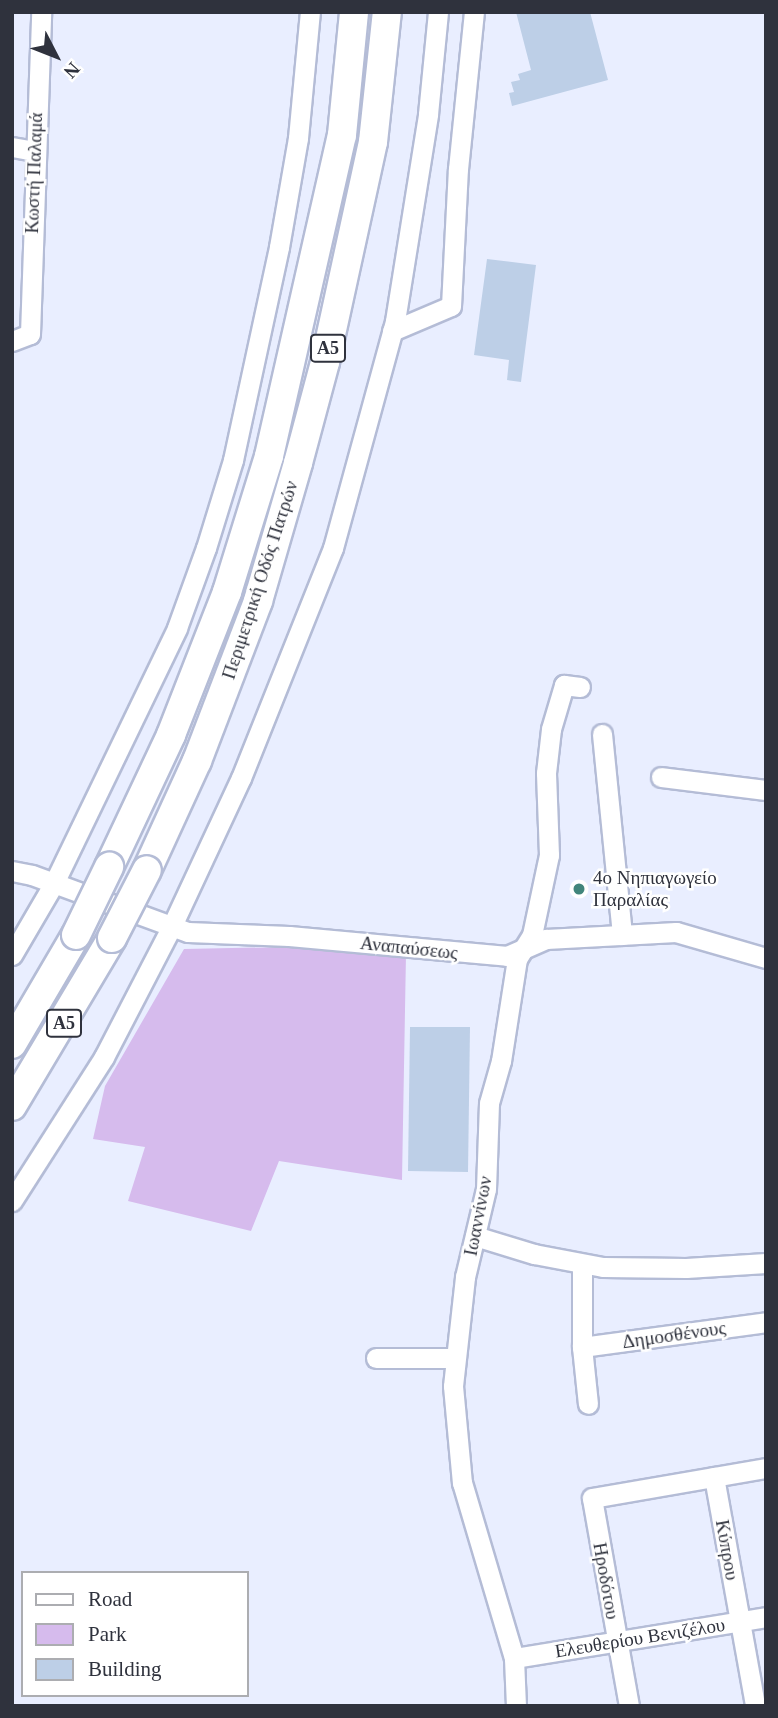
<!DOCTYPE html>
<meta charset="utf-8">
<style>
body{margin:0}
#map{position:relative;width:778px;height:1718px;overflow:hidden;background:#e9eeff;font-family:"Times New Roman",serif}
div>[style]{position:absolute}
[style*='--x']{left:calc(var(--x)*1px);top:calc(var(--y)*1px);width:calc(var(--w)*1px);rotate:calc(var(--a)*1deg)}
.green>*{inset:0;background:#d6bbed}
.building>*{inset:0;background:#bdcfe7}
.roads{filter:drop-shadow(2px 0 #b4bcd6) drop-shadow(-2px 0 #b4bcd6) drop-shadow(0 2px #b4bcd6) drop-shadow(0 -2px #b4bcd6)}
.minor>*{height:19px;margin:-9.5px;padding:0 9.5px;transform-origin:9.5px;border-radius:9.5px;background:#fff}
.highway>*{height:28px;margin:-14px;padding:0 14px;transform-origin:14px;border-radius:14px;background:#fff}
.bridges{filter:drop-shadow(2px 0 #b4bcd6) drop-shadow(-2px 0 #b4bcd6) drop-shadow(0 2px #b4bcd6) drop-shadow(0 -2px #b4bcd6)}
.highway-bridge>*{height:28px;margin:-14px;padding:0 14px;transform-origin:14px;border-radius:14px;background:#fff}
.dots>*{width:19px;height:19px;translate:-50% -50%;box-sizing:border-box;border:4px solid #fff;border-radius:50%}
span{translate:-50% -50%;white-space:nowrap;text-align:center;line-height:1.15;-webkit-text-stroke:5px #fff;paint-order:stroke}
.shield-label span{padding:2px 5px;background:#fff;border:2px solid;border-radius:5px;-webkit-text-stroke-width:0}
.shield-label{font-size:18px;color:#2f323d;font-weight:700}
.street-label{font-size:19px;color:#2f323d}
.poi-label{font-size:19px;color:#2f323d}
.left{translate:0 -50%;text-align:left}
.frame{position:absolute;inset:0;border:14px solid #2f323d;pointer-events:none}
.legend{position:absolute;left:21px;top:1571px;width:228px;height:126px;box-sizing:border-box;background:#fff;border:2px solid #acadb1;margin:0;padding:9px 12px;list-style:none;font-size:21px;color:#2f323d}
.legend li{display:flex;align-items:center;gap:14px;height:35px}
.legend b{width:35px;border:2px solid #acadb1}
.north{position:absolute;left:21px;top:21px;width:70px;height:70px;-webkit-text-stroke:5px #fff;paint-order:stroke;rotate:132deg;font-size:19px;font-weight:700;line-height:28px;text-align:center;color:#2f323d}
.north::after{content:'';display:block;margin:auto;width:24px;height:32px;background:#2f323d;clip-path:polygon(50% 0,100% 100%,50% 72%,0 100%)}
</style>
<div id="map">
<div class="green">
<i style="clip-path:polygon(288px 943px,406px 954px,402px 1180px,279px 1161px,251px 1231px,128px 1201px,145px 1147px,93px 1139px,105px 1086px,184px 949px,287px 947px)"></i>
</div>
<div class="building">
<i style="clip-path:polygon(516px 12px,590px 12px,608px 80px,512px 106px,509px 93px,514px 92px,511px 82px,520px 80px,518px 74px,531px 70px)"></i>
<i style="clip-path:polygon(487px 259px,536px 265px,521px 382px,507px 380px,509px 360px,474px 355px)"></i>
<i style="clip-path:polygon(410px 1027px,470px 1027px,468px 1172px,408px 1171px)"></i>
</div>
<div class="roads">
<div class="minor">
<i style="--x:12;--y:147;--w:22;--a:10"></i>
<i style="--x:392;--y:331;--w:64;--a:-23"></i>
<i style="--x:451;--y:306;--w:137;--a:-87.1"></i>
<i style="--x:458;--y:169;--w:158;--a:-84.2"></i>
<i style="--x:12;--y:341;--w:19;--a:-21"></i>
<i style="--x:30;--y:334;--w:322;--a:-88"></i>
<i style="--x:602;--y:734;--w:202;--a:84.3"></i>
<i style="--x:661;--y:777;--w:106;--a:7.1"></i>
<i style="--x:12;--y:871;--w:20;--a:11"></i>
<i style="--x:32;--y:875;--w:166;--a:20.1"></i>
<i style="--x:188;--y:932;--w:101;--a:2.3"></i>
<i style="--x:289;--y:936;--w:219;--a:5.2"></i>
<i style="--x:507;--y:956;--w:43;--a:-23.6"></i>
<i style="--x:546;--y:939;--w:130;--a:-3.1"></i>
<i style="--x:676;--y:932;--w:94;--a:16.1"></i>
<i style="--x:12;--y:955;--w:83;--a:-59.7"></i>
<i style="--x:54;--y:883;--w:283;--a:-64.2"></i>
<i style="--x:177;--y:628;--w:85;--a:-70.1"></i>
<i style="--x:206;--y:548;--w:92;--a:-72.9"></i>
<i style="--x:233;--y:460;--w:218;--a:-77.8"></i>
<i style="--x:279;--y:247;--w:111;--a:-80.1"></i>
<i style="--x:298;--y:138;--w:127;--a:-84.6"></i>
<i style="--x:12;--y:1201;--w:171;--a:-57.4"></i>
<i style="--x:104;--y:1057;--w:145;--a:-62.6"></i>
<i style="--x:171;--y:928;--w:166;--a:-65"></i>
<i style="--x:241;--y:778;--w:248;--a:-68.2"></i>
<i style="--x:333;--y:548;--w:235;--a:-74.7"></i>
<i style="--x:395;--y:321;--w:210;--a:-80.9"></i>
<i style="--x:428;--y:114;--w:102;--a:-84.4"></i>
<i style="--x:475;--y:1236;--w:62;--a:17"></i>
<i style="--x:534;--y:1254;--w:70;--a:10.7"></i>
<i style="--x:603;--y:1267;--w:83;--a:0.7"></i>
<i style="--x:686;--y:1268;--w:80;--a:-3.6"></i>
<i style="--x:582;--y:1264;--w:83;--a:90"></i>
<i style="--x:582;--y:1347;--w:57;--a:84"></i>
<i style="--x:582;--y:1347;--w:186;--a:-7.7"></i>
<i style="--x:376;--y:1358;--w:79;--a:0"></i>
<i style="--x:714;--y:1477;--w:233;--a:79.8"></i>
<i style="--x:514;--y:1658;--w:255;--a:-9.2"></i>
<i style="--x:516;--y:1706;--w:48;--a:-92.4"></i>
<i style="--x:514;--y:1658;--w:183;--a:-106.5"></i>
<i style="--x:462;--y:1483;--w:97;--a:-95.3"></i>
<i style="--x:453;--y:1386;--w:110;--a:-83.7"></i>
<i style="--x:465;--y:1277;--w:90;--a:-76.6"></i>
<i style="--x:486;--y:1189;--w:86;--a:-88"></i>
<i style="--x:489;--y:1103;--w:44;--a:-74.1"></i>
<i style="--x:501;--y:1061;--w:103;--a:-81.1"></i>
<i style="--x:517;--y:959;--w:28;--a:-58"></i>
<i style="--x:532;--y:935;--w:82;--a:-78"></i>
<i style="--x:549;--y:855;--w:82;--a:-92.1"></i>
<i style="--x:546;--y:773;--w:44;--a:-83.5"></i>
<i style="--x:551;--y:729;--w:46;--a:-73.5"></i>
<i style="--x:564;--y:685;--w:16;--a:7"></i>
<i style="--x:629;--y:1706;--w:211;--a:-100.1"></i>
<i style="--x:592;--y:1498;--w:177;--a:-9.8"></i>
</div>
<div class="highway">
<i style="--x:109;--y:867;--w:146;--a:-64.8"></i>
<i style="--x:171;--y:735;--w:154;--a:-68.6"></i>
<i style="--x:227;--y:592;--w:142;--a:-72.8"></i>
<i style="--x:269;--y:456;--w:329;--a:-77.2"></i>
<i style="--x:342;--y:135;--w:124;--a:-84.4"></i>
<i style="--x:147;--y:870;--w:120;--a:-65.4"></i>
<i style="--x:197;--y:761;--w:171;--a:-69.1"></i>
<i style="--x:258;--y:601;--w:144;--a:-73.8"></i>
<i style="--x:298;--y:463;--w:105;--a:-75"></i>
<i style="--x:325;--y:362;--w:225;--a:-77.7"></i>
<i style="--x:373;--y:142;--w:131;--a:-83.9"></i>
<i style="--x:12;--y:1044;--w:126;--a:-59.6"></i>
<i style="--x:12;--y:1106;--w:196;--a:-59.2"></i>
</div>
</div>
<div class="bridges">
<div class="highway-bridge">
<i style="--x:76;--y:935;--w:76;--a:-64.1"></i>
<i style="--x:112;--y:938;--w:76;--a:-62.8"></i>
</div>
</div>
<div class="dots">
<i style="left:579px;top:889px;background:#41857b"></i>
</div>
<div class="shield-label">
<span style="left:328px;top:348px">Α5</span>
<span style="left:64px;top:1023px">Α5</span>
</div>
<div class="street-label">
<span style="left:34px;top:173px;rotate:-88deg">Κωστή Παλαμά</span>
<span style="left:260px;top:580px;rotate:-72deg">Περιμετρική Οδός Πατρών</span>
<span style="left:409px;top:948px;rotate:6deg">Αναπαύσεως</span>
<span style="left:478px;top:1216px;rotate:-79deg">Ιωαννίνων</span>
<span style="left:674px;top:1335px;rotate:-8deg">Δημοσθένους</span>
<span style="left:727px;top:1550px;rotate:80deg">Κύπρου</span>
<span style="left:606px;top:1581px;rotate:80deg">Ηροδότου</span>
<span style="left:640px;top:1638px;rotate:-9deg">Ελευθερίου Βενιζέλου</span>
</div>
<div class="poi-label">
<span class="left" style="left:593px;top:889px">4o Νηπιαγωγείο<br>Παραλίας</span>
</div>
<div class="frame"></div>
<ul class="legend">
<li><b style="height:9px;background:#fff"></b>Road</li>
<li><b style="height:19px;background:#d6bbed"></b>Park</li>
<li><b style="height:19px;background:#bdcfe7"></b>Building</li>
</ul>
<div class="north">N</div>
</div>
